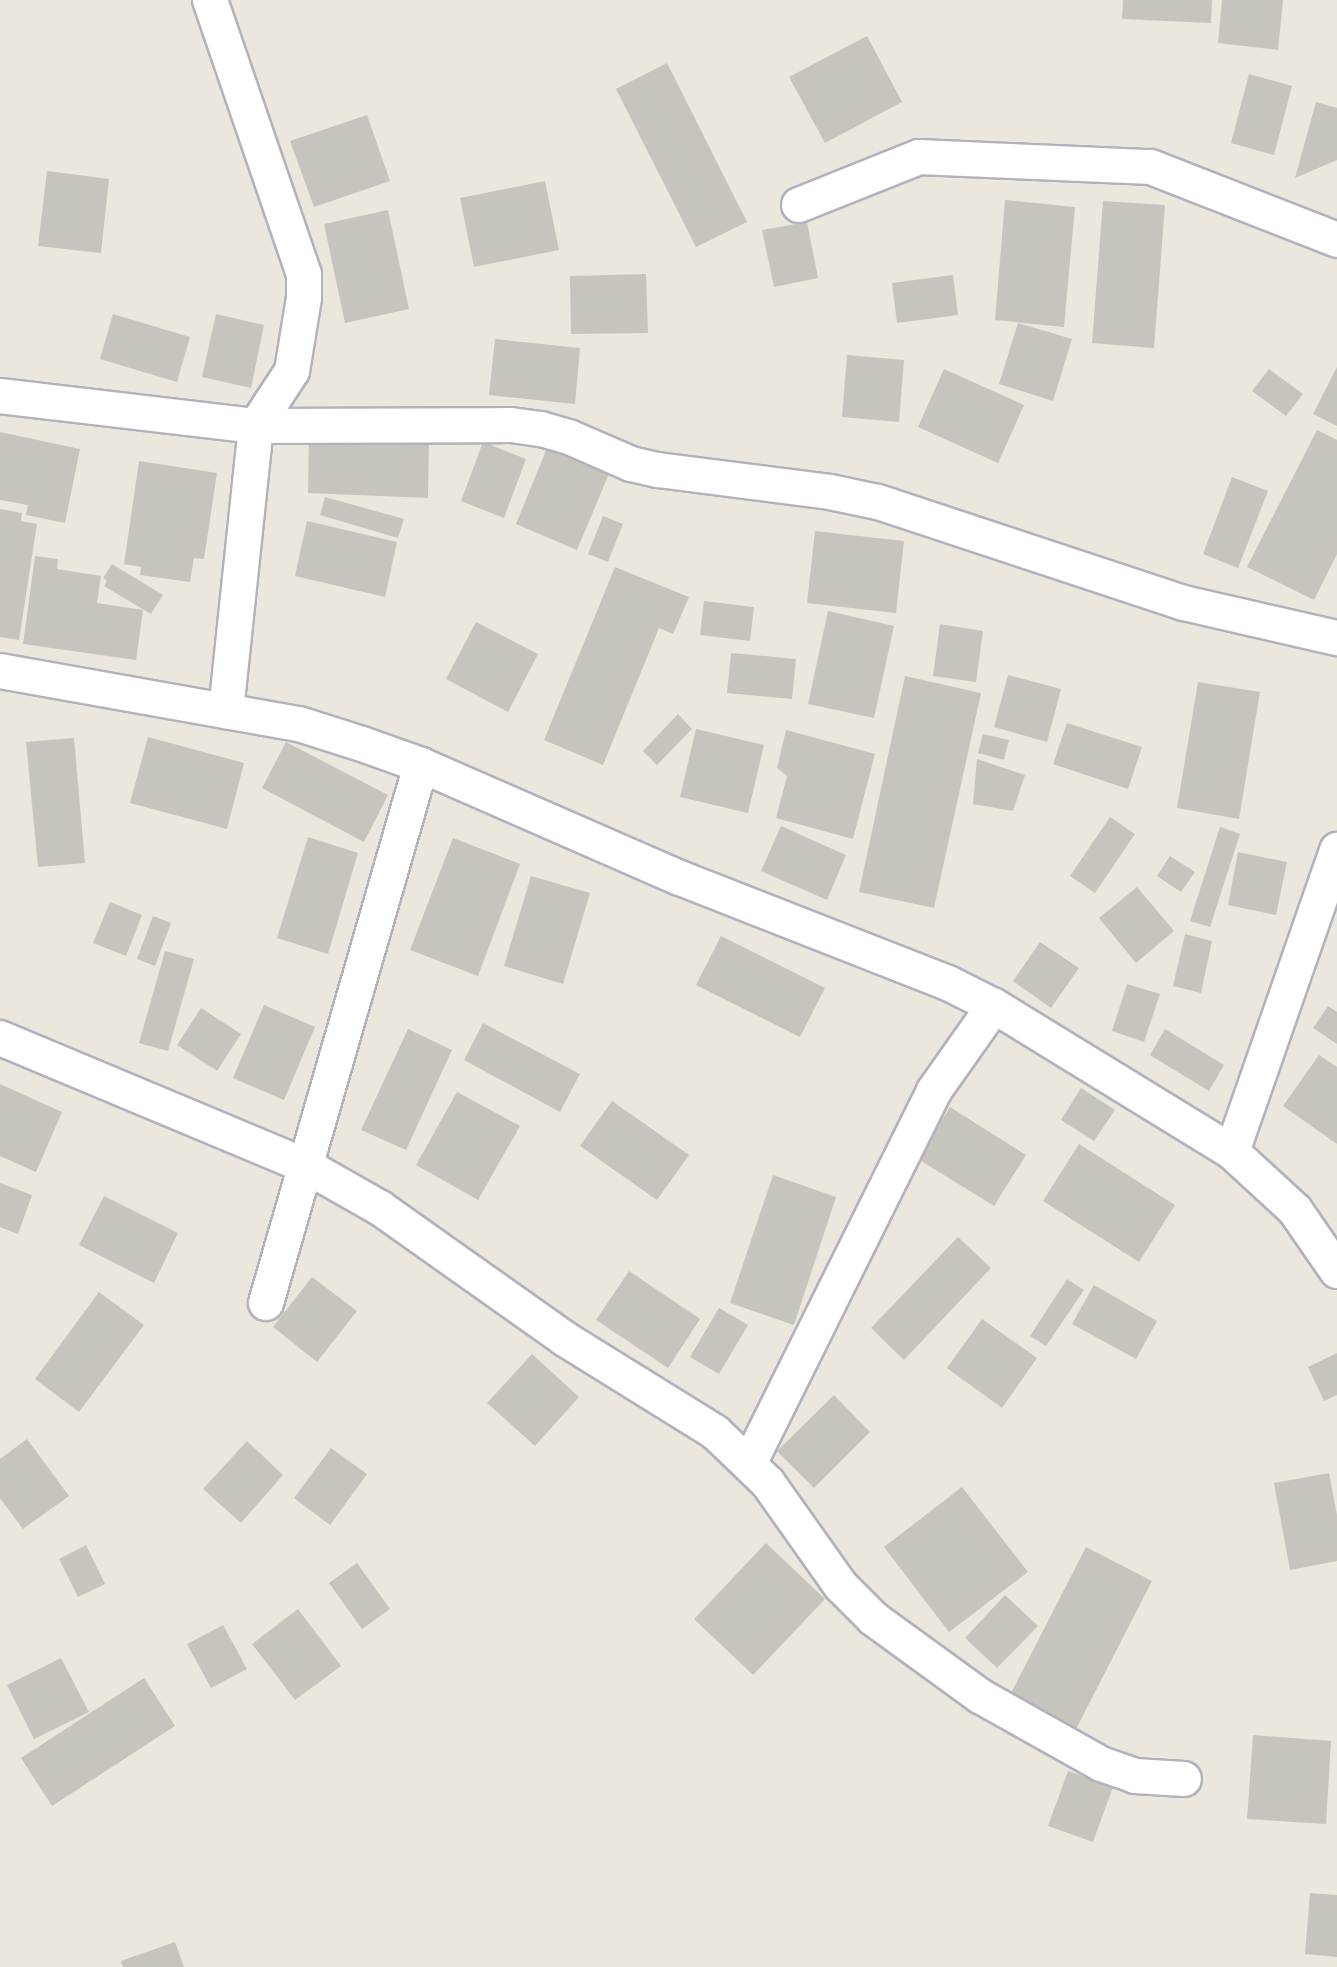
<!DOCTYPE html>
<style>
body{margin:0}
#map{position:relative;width:1337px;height:1967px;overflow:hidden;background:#ece7dd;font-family:Lato,sans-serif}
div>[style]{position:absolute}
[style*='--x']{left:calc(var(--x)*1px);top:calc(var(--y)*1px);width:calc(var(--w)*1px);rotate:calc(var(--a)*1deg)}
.building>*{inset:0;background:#c7c4bd}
.roads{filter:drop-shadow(2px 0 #b1b2be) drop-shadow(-2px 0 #b1b2be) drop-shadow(0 2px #b1b2be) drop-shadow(0 -2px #b1b2be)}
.minor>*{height:34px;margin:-17px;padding:0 17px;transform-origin:17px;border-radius:17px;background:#fff}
span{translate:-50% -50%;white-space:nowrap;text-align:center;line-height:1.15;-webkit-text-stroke:6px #fff;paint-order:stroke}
</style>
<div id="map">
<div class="building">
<i style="clip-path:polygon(1123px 0,1212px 0,1211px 23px,1122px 19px)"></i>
<i style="clip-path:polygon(1222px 0,1283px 0,1278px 50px,1218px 43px)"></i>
<i style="clip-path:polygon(867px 36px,902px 102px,825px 143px,789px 77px)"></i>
<i style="clip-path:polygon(667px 63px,747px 222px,696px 247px,616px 89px)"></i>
<i style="clip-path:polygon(1249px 74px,1292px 86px,1274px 155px,1231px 143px)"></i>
<i style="clip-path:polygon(1316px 102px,1337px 108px,1337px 160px,1295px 178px)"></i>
<i style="clip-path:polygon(367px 115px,390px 181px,314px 207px,290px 141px)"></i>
<i style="clip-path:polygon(47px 171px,109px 179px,101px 253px,38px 246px)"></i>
<i style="clip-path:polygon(545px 181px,559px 250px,474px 267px,460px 198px)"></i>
<i style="clip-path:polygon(1005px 200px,1075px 207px,1064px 327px,995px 320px)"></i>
<i style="clip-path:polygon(1103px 201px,1165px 205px,1154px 348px,1092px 343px)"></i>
<i style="clip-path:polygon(388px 210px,409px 309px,345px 323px,324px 224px)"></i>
<i style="clip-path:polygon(807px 222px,818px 278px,774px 287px,762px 230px)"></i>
<i style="clip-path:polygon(646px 274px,648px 333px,571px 334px,570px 276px)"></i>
<i style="clip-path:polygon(953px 275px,958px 315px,897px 323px,892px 283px)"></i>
<i style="clip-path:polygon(113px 314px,190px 337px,177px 382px,100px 359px)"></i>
<i style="clip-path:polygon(216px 314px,264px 325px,251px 388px,202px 377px)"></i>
<i style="clip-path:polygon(1018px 323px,1072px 339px,1053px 401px,999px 384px)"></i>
<i style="clip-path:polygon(495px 339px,580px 348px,575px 404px,489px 395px)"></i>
<i style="clip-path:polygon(847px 355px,904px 360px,899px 422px,842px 417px)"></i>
<i style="clip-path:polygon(1337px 367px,1337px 426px,1313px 414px)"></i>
<i style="clip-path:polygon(944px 369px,1024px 405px,998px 463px,918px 427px)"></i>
<i style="clip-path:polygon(1269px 369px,1303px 394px,1286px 416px,1252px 391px)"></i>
<i style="clip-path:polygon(1317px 430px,1337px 440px,1337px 554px,1314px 600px,1247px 567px)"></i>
<i style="clip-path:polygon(0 432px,80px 449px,65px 523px,26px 515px,28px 505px,0 500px)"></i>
<i style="clip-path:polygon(309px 436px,429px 441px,428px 498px,308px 493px)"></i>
<i style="clip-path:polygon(483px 442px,526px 459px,504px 518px,461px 501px)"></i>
<i style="clip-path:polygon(549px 443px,611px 469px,577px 550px,516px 524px)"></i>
<i style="clip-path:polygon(139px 461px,217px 473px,204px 559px,194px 558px,190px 582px,140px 575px,141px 567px,124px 564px)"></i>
<i style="clip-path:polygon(1232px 477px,1268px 491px,1238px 568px,1203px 554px)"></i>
<i style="clip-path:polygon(325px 497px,404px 519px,398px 538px,320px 515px)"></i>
<i style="clip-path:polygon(0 509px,22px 513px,21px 521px,37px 524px,19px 640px,0 637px)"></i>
<i style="clip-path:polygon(603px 516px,623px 524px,608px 562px,588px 554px)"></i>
<i style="clip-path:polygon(307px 521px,397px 542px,385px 597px,295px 576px)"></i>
<i style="clip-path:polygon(815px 531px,904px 541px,896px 613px,807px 603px)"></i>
<i style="clip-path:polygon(35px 556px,58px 559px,57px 569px,101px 576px,97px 603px,143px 610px,136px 660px,23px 644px)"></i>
<i style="clip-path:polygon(112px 564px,163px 595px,151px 614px,104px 586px,107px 581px,103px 578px)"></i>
<i style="clip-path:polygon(615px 567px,689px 597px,673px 634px,659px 628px,603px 765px,544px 740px)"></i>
<i style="clip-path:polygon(704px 601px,754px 607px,750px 641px,700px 635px)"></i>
<i style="clip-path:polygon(828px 611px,894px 626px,874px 718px,808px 704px)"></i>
<i style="clip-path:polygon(476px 622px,538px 654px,508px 712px,446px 679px)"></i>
<i style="clip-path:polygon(940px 624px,983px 631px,976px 682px,933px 676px)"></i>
<i style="clip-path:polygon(731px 653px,796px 659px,792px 699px,727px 693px)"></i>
<i style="clip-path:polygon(1008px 675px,1061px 689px,1047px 742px,994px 727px)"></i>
<i style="clip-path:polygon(905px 676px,981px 693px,934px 908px,859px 892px)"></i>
<i style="clip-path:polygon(1198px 682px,1260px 692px,1239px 819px,1177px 808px)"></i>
<i style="clip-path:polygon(678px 714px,692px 729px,657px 765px,643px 751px)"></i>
<i style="clip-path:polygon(1067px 723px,1142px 747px,1128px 789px,1053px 764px)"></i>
<i style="clip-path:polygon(696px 729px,764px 745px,748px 813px,680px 797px)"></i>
<i style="clip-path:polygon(786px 730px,875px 754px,853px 839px,776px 818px,787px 776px,777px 768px)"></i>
<i style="clip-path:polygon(983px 734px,1009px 740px,1004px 760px,978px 753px)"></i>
<i style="clip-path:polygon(148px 737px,244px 763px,227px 829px,130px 803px)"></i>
<i style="clip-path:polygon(74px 738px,85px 863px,38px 867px,26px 742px)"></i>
<i style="clip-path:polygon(286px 742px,388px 795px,364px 842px,262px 788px)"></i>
<i style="clip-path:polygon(977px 759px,1025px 775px,1013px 811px,973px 804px)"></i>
<i style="clip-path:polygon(1110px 817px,1135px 834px,1095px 893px,1070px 876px)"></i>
<i style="clip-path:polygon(781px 826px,846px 855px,827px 900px,761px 871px)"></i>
<i style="clip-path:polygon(1220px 827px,1240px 834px,1210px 927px,1190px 921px)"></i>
<i style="clip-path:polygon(308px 837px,358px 853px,328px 954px,277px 938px)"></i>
<i style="clip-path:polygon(453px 838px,520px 864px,478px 976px,410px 950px)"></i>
<i style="clip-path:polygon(1238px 852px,1287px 862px,1276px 915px,1228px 905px)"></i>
<i style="clip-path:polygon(1170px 856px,1195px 872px,1181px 892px,1157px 876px)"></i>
<i style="clip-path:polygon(531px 876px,590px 893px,563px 984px,504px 966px)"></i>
<i style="clip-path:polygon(1137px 887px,1174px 931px,1136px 963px,1099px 918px)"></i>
<i style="clip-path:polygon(110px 902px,142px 915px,126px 956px,93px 943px)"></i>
<i style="clip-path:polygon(153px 916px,171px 923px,155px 966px,137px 959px)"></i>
<i style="clip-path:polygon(1185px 934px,1212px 941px,1201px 993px,1173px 986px)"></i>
<i style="clip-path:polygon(721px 936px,825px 988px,800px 1037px,696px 985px)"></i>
<i style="clip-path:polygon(1040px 942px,1079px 968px,1051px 1008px,1013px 981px)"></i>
<i style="clip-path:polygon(165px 951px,194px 959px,168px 1051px,139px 1043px)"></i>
<i style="clip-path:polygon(1127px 984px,1160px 994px,1144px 1042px,1112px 1031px)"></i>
<i style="clip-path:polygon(264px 1005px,315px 1027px,284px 1100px,233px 1078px)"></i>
<i style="clip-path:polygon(1328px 1006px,1337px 1012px,1337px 1044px,1313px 1028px)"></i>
<i style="clip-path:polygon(201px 1008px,241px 1034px,217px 1071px,177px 1045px)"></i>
<i style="clip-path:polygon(483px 1023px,580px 1074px,560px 1112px,464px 1060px)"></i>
<i style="clip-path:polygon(408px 1029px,452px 1050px,406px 1150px,361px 1130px)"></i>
<i style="clip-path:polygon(1165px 1029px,1224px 1065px,1209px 1091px,1150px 1055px)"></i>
<i style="clip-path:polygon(1319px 1055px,1337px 1067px,1337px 1144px,1283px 1106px)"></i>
<i style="clip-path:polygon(0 1084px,62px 1112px,36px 1172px,0 1156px)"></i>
<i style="clip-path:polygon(1081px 1088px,1115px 1110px,1094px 1141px,1061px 1120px)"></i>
<i style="clip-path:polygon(457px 1092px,520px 1126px,478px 1200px,416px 1165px)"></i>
<i style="clip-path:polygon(612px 1101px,689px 1155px,657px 1200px,580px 1146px)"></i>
<i style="clip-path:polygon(950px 1107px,1026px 1155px,994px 1206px,918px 1159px)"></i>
<i style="clip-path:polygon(1079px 1144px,1175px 1205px,1139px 1262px,1043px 1201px)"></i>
<i style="clip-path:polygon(773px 1175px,836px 1197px,794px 1325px,730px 1303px)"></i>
<i style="clip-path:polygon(0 1183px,32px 1195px,18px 1234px,0 1227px)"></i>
<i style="clip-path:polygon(104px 1196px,178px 1233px,154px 1283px,79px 1245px)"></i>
<i style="clip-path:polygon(958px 1237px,991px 1268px,904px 1360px,871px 1328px)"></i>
<i style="clip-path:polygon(629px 1271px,700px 1319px,668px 1368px,596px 1320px)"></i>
<i style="clip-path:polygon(312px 1277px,357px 1311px,317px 1362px,273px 1327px)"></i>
<i style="clip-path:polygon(1067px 1279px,1084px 1290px,1046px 1346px,1030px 1336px)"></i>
<i style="clip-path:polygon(1094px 1285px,1157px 1321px,1136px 1359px,1072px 1324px)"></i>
<i style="clip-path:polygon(99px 1292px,144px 1325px,79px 1412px,35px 1379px)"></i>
<i style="clip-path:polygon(719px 1308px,748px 1325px,719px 1374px,690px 1357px)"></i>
<i style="clip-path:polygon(982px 1319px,1037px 1358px,1002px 1408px,947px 1368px)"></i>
<i style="clip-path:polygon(1337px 1353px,1337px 1395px,1324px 1401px,1308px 1367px)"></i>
<i style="clip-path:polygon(532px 1354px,579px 1397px,535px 1446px,487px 1403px)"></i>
<i style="clip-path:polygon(834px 1395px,870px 1432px,814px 1488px,777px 1451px)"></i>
<i style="clip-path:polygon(27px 1439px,69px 1496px,23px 1529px,0 1498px,0 1459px)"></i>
<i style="clip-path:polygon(247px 1441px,283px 1475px,241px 1523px,203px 1489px)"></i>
<i style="clip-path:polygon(331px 1448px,367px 1474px,330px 1525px,294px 1498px)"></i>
<i style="clip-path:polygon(1329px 1473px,1337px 1515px,1337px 1561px,1290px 1570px,1274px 1483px)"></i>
<i style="clip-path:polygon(962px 1487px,1028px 1572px,949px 1632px,884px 1547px)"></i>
<i style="clip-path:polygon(766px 1543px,825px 1599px,753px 1675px,694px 1619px)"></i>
<i style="clip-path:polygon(86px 1545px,105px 1584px,78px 1597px,59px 1559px)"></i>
<i style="clip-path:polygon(1086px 1547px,1152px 1581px,1074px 1733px,1008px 1699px)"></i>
<i style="clip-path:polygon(357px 1563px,390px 1609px,362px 1629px,329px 1583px)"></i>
<i style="clip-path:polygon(1005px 1595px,1038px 1626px,997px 1668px,965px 1638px)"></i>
<i style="clip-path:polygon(298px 1609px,341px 1666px,295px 1700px,252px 1644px)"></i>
<i style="clip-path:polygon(223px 1625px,247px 1669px,211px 1688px,187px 1644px)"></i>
<i style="clip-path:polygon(61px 1658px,89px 1712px,34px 1739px,7px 1685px)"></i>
<i style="clip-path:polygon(144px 1678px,175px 1726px,52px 1806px,21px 1758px)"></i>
<i style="clip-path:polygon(1253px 1735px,1331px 1741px,1326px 1824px,1247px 1819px)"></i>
<i style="clip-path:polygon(1068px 1771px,1113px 1787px,1093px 1842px,1048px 1826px)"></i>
<i style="clip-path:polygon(1310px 1893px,1337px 1895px,1337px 1957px,1305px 1954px)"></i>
<i style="clip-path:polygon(175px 1942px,184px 1967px,123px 1967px,121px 1961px)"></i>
</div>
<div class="roads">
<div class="minor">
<i style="--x:210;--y:0;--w:290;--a:71.1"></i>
<i style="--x:304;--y:274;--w:24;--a:90"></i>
<i style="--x:304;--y:298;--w:74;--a:99.3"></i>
<i style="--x:292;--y:371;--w:66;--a:123.2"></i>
<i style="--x:256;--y:426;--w:287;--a:96"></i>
<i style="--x:799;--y:205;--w:129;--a:-21.8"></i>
<i style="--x:919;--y:157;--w:232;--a:2.5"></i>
<i style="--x:1151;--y:167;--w:200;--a:21.4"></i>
<i style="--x:0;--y:396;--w:258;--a:6.7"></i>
<i style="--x:256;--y:426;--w:255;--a:-0.2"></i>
<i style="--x:511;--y:425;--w:30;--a:8"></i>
<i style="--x:541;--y:429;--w:29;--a:16"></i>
<i style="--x:569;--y:437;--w:68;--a:23.5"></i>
<i style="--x:631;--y:464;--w:28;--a:13"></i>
<i style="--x:658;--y:470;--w:173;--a:7.3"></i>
<i style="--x:830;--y:492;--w:49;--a:11.8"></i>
<i style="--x:878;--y:502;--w:322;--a:18.3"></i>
<i style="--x:1184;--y:603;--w:157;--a:12.9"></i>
<i style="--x:0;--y:671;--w:304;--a:10.1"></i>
<i style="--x:299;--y:724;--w:66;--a:17.6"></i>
<i style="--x:362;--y:744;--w:63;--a:19.6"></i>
<i style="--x:421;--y:765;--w:283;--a:23.6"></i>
<i style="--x:680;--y:878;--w:288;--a:21.4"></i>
<i style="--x:948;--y:983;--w:51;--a:26.6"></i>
<i style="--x:994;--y:1006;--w:279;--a:31.5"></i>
<i style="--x:1232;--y:1152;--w:86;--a:42.6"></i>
<i style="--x:1295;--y:1210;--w:74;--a:55.5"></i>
<i style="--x:0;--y:1038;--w:332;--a:22.7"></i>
<i style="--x:306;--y:1166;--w:85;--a:29.6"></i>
<i style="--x:380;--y:1208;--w:227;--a:35.3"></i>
<i style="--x:565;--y:1339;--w:176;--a:31.8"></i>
<i style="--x:715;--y:1432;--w:74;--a:43.9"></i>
<i style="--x:768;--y:1483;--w:126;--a:54.7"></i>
<i style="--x:841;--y:1586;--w:47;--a:45"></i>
<i style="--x:874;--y:1619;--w:131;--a:36"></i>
<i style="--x:980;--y:1696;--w:139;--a:29.3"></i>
<i style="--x:1101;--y:1764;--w:36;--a:19"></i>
<i style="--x:1135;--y:1776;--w:49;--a:3.5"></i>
<i style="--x:1232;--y:1152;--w:320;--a:-70.8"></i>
<i style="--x:266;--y:1303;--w:560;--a:-73.93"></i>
<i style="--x:750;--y:1462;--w:414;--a:-63.6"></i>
<i style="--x:934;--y:1091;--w:104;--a:-54.8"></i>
</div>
</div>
</div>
